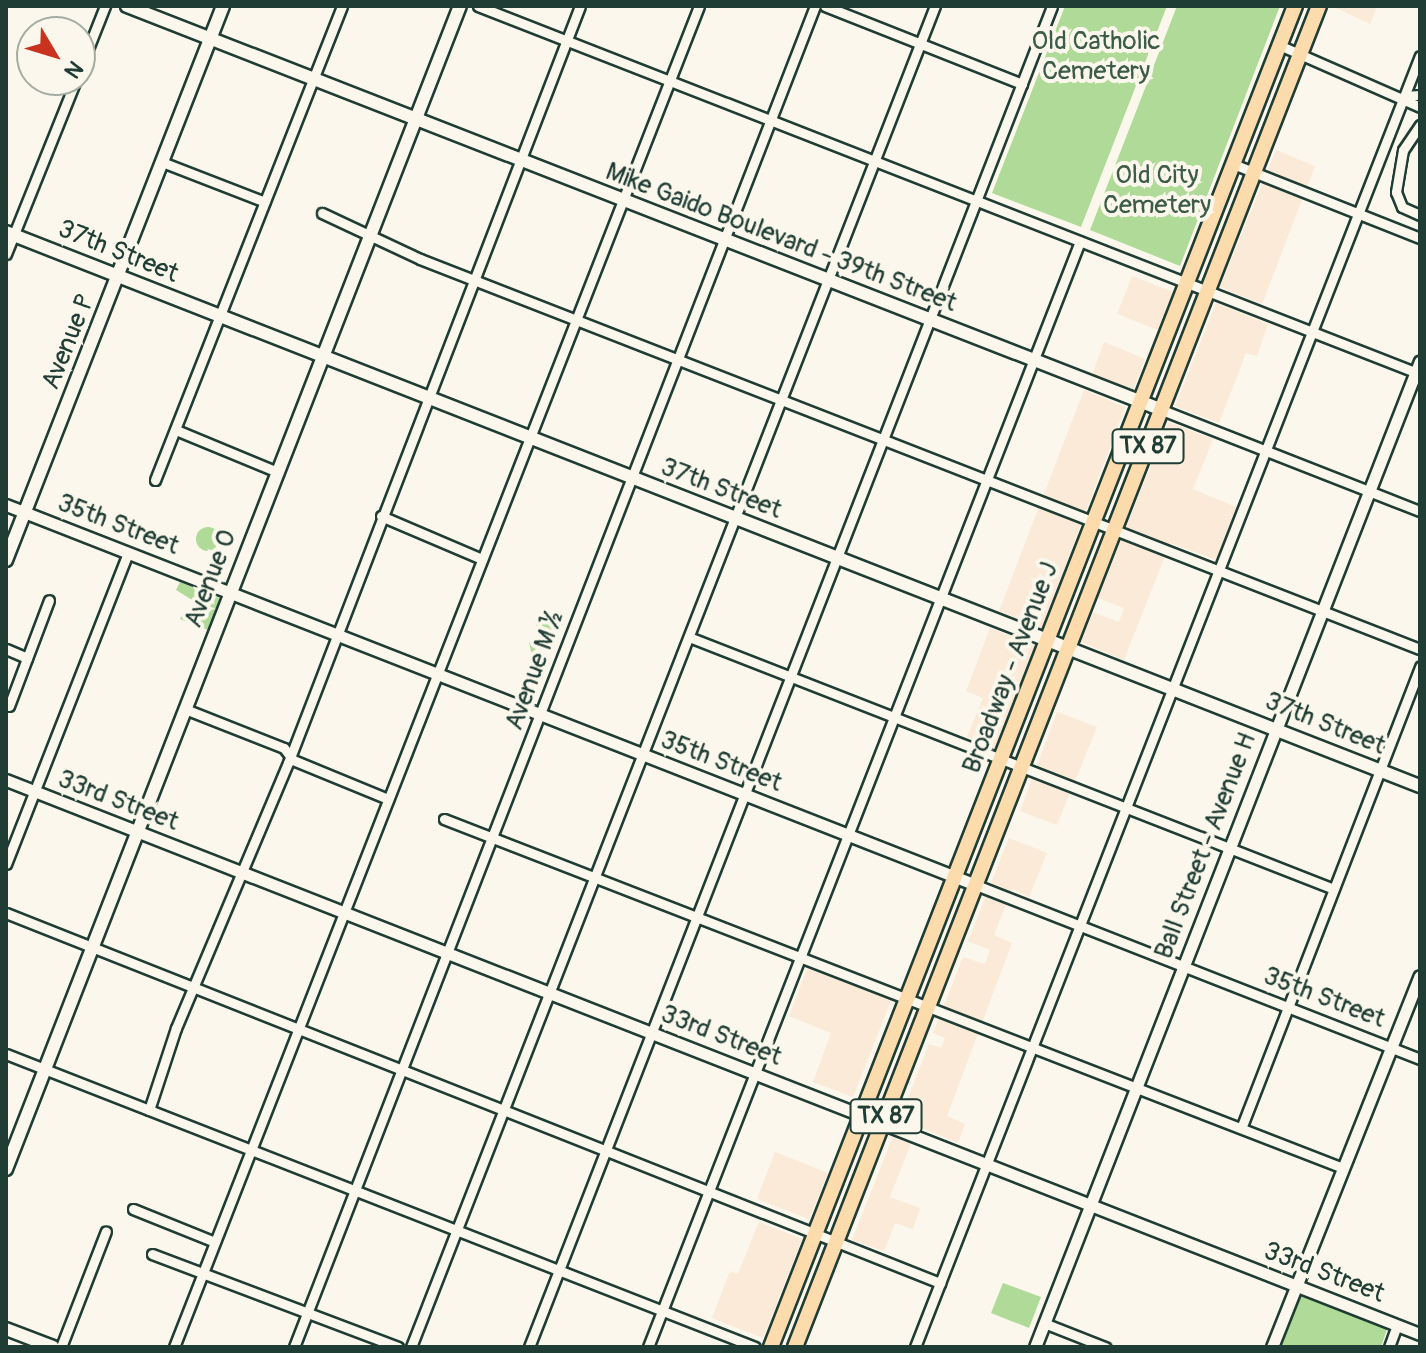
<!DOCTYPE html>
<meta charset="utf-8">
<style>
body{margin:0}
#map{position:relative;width:1426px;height:1353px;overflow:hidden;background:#fbf7ec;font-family:Pangolin,sans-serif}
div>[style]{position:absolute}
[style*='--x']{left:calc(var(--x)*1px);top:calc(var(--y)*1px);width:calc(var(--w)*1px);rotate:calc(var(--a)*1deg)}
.built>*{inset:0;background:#faead7}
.green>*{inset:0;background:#afda98}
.round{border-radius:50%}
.roads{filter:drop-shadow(2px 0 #1f3d34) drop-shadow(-2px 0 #1f3d34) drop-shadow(0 2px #1f3d34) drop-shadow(0 -2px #1f3d34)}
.minor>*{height:9px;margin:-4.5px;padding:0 4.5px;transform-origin:4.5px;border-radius:4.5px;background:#fbf7ec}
.tertiary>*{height:11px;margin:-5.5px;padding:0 5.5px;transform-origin:5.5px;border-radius:5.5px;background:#fbf7ec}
.secondary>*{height:12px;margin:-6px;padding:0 6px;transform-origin:6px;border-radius:6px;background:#fbf7ec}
.primary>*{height:14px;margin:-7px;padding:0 7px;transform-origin:7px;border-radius:7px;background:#fcdcac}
span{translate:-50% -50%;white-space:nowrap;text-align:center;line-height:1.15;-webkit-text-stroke:8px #fbf7ec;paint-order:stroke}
.shield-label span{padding:2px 6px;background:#fbf7ec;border:2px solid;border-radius:6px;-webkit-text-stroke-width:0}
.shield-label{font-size:24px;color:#1f3d34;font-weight:700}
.park-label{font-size:26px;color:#3c5c48}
.street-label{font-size:26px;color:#1f3d34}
.frame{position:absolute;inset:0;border:8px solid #1f3d34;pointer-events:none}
.north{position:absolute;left:16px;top:16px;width:80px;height:80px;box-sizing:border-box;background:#fbf7ec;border:2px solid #a3ada2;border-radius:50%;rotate:128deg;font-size:22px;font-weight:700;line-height:32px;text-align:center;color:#1f3d34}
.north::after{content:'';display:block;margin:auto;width:28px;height:36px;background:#c8321e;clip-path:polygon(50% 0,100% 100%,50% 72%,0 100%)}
</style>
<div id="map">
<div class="built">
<i style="clip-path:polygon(1332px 6px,1377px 6px,1370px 24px)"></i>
<i style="clip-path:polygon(1276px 150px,1315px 166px,1262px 304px,1220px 287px)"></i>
<i style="clip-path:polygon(1132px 276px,1173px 292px,1158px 330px,1117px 314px)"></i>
<i style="clip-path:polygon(1216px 303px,1268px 324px,1257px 356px,1246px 353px,1219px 423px,1175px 406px)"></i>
<i style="clip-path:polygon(1104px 342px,1145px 359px,1133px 390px,1092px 375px)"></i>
<i style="clip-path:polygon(1084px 390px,1125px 407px,1042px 628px,999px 611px)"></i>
<i style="clip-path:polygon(1168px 422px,1213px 439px,1193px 489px,1238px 508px,1217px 560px,1170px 543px,1124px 660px,1081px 642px,1093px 612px,1119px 622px,1124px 608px,1098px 598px)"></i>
<i style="clip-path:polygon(990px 628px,1036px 646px,995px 749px,967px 737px,983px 698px,966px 691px)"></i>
<i style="clip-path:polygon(1057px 712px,1097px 727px,1057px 825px,1020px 811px)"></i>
<i style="clip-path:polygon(1009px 838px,1047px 853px,1029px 897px,1012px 889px,994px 935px,1012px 943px,947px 1116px,965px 1124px,958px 1143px,900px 1119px,929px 1044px,941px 1048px,945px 1038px,933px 1033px,963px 957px,985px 964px,990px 950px,968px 941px)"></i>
<i style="clip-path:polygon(808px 966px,892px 998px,853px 1097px,813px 1082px,831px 1033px,789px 1016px)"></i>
<i style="clip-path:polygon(895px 1131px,913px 1138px,890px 1197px,920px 1208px,913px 1229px,895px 1223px,884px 1251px,852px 1240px)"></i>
<i style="clip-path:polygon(775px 1152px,828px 1173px,809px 1219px,757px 1199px)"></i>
<i style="clip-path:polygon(759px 1222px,802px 1239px,763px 1338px,712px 1318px,730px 1271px,738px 1274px)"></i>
</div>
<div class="green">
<i style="clip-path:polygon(1065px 6px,1167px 6px,1081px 227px,992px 193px)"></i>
<i style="clip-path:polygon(1177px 6px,1280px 6px,1180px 266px,1090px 230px)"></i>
<i class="round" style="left:196px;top:527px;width:24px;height:24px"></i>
<i style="clip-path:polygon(180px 582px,221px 599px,208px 630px,180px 619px,183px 612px,192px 615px,197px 603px,176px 590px)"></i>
<i style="clip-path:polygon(546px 615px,563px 624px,560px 631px,551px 630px,554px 645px,542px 648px,543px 664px,533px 660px,529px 643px,540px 633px,535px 622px)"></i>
<i style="clip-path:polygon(1003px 1283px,1041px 1297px,1029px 1328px,991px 1313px)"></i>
<i style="clip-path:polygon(1299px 1294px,1387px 1329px,1381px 1347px,1278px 1347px)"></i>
</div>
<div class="roads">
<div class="minor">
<i style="--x:478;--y:6;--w:1011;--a:21.34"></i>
<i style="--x:825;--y:6;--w:212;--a:21.6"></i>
<i style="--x:1279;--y:45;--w:154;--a:23.7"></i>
<i style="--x:80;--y:69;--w:68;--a:-68.4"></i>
<i style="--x:1404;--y:96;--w:16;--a:-4"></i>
<i style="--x:1420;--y:125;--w:30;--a:124"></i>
<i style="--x:1403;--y:150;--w:43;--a:99.5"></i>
<i style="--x:1396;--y:192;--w:16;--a:68"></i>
<i style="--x:1402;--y:207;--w:20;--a:24"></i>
<i style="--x:162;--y:162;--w:110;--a:21.2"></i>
<i style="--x:1233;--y:164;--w:201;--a:21.6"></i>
<i style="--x:322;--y:213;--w:108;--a:25.1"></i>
<i style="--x:420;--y:259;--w:1073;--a:21.31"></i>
<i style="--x:6;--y:254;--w:188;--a:-68.1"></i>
<i style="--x:1162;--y:410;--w:277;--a:21.4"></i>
<i style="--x:176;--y:430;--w:107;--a:22.5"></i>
<i style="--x:155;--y:480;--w:510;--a:-68.47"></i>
<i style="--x:381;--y:516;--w:110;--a:23.1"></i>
<i style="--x:689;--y:637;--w:692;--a:21.34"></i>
<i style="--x:6;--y:649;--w:23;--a:23"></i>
<i style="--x:9;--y:706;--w:113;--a:-69.3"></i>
<i style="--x:185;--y:709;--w:106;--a:21.5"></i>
<i style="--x:284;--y:748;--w:15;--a:53"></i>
<i style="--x:293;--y:760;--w:103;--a:22.3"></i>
<i style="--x:444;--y:819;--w:964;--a:21.22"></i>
<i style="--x:6;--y:864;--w:334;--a:-68.6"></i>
<i style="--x:976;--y:885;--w:477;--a:21.4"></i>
<i style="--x:6;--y:913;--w:1005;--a:21.61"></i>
<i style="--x:6;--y:1054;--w:804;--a:21.36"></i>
<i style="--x:149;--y:1110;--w:86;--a:-71.8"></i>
<i style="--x:176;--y:1028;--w:288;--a:-67.1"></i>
<i style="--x:288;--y:763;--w:811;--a:-68.91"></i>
<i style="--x:1242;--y:1126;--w:493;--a:-68.8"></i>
<i style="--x:133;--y:1209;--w:88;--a:21.9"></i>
<i style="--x:152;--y:1254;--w:263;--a:20.7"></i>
<i style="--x:1044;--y:1323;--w:66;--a:21.5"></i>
<i style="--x:61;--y:1347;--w:124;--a:-68.8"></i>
<i style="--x:174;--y:1347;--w:1440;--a:-68.62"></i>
<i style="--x:294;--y:1347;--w:1439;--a:-68.77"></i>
<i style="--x:411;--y:1347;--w:1440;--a:-68.66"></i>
<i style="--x:529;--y:1347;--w:1439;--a:-68.69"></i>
<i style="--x:648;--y:1347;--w:1187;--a:-68.66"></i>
<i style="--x:915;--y:1347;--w:1386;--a:-68.64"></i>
<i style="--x:1389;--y:1347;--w:23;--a:-70"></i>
</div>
<div class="tertiary">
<i style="--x:6;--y:505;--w:1042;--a:21.39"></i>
<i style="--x:6;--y:780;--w:1519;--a:21.4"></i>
<i style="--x:1035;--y:1347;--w:1058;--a:-68.67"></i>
<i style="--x:1272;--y:1347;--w:399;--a:-68.3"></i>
</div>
<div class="secondary">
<i style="--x:127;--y:6;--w:1111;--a:21.32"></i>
<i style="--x:6;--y:232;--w:1519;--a:21.4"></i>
<i style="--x:6;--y:560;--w:595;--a:-68.61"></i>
<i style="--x:6;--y:1169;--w:1248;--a:-68.68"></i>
<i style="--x:6;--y:1329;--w:50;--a:21"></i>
</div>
<div class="primary">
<i style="--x:771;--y:1347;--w:1440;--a:-68.66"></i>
<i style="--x:795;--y:1347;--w:1440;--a:-68.66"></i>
</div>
</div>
<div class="shield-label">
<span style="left:1148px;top:446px">TX 87</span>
<span style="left:886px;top:1116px">TX 87</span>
</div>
<div class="park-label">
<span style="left:1096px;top:57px">Old Catholic<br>Cemetery</span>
<span style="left:1157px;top:191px">Old City<br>Cemetery</span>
</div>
<div class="street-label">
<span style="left:781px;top:238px;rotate:21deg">Mike Gaido Boulevard - 39th Street</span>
<span style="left:118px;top:252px;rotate:22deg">37th Street</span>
<span style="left:69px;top:342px;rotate:-68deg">Avenue P</span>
<span style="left:721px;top:489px;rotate:21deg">37th Street</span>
<span style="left:118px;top:525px;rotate:21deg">35th Street</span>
<span style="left:211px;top:579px;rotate:-69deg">Avenue O</span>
<span style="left:1011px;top:668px;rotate:-69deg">Broadway - Avenue J</span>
<span style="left:535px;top:671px;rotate:-70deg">Avenue M ½</span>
<span style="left:1325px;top:724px;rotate:22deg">37th Street</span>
<span style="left:721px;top:762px;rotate:21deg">35th Street</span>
<span style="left:118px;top:801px;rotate:21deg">33rd Street</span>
<span style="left:1206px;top:846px;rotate:-69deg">Ball Street - Avenue H</span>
<span style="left:1324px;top:998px;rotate:21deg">35th Street</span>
<span style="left:721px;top:1036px;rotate:21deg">33rd Street</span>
<span style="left:1324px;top:1273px;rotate:21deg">33rd Street</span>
</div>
<div class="frame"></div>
<div class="north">N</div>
</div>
